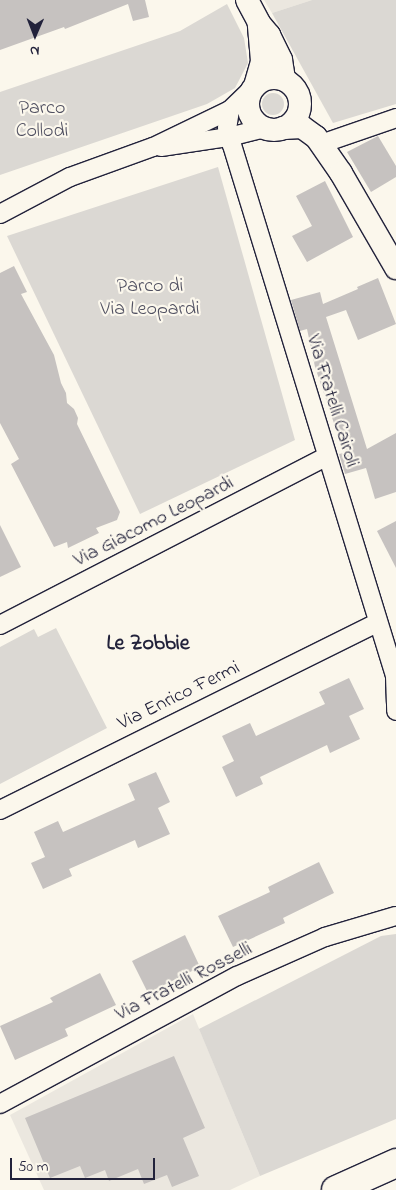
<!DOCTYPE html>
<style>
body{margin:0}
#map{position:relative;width:396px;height:1190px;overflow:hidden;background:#fbf7ec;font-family:"Indie Flower",sans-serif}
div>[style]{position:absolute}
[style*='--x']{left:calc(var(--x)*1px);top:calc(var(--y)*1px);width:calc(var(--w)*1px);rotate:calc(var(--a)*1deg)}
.built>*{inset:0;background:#ebe7df}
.green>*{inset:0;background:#dbd8d3}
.round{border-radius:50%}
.building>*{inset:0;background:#c6c2c0}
.roads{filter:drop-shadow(1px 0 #22223b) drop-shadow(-1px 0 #22223b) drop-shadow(0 1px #22223b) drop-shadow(0 -1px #22223b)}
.minor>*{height:18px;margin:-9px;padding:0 9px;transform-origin:9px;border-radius:9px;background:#fbf7ec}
.tertiary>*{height:22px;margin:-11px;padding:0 11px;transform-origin:11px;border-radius:11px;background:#fbf7ec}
.tertiary>.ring{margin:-11px;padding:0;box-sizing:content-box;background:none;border:22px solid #fbf7ec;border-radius:50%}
.trunk>*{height:28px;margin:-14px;padding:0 14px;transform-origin:14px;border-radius:14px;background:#fbf7ec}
span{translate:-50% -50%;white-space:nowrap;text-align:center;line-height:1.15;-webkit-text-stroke:4.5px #fbf7ec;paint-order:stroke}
.park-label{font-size:20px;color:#505061}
.street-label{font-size:20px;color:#22223b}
.quarter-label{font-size:22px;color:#22223b;font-weight:700}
.north{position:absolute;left:10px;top:10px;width:50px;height:50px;-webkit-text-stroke:4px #fbf7ec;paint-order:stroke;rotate:181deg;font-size:14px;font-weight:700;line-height:20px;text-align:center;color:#22223b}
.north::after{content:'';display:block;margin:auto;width:18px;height:22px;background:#22223b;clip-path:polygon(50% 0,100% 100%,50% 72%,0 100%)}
.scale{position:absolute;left:10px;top:1158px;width:145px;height:22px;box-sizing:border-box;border:2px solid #22223b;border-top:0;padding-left:6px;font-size:15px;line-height:18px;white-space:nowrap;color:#22223b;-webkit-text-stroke:4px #fbf7ec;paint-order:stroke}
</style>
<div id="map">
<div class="built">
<i style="clip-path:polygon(264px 0,312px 0,272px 13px)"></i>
<i style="clip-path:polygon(193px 1014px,260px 1176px,230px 1190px,44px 1190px,10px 1115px)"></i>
</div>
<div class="green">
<i style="clip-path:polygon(312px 0,396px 0,396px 104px,333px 123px,272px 13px)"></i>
<i style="clip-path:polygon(227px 4px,244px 38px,248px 63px,235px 88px,207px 104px,0 175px,0 92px,180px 31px)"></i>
<i class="round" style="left:262px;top:93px;width:22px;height:22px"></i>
<i style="clip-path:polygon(218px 167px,295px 440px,140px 514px,7px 236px)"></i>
<i style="clip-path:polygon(56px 628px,107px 728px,0 784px,0 647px,34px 629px,38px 637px)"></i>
<i style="clip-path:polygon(396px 934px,396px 1119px,260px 1176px,199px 1029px,381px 936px)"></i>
</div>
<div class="building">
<i style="clip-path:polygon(0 0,145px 0,149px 17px,133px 21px,128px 4px,65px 29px,64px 27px,0 50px)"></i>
<i style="clip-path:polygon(378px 136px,396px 166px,396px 177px,371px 192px,347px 152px)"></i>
<i style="clip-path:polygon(325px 181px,353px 237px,307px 262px,292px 236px,312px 226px,296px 196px)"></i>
<i style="clip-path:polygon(14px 266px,27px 292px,21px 294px,54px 355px,61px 383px,66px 393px,67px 403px,74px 409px,78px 418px,77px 424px,120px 512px,117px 520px,96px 528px,99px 533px,68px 548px,67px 542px,54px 547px,11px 464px,19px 459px,0 423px,0 273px)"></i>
<i style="clip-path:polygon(378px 278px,396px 324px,358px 340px,346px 310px,326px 317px,367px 449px,396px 433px,396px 492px,375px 499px,366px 468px,345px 474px,339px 454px,344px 453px,315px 367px,307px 329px,300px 331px,291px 300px,320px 292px,323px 304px,358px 289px,357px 287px)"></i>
<i style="clip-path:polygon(396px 521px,396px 568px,377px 531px)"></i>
<i style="clip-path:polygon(0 525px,21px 567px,0 577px)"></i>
<i style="clip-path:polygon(349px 678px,364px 709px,349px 716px,360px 739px,330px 753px,327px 745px,260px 777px,263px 784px,236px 797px,222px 767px,234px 761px,222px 736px,250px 723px,256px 736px,325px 704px,319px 692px)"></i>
<i style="clip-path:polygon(156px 772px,170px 802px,158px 808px,170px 834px,138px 848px,135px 840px,69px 869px,72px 876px,43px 889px,31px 863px,45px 857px,34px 832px,58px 821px,63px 832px,135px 800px,128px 784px)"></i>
<i style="clip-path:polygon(319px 862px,334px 893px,283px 918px,285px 923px,233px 947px,218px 916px,270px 892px,268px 887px)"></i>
<i style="clip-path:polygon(185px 935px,200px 967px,148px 993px,132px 961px)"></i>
<i style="clip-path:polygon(100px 973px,116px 1005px,65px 1029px,68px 1036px,15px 1060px,0 1026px,53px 1002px,50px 998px)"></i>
<i style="clip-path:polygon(174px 1056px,205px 1128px,183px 1138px,199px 1176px,172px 1187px,167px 1175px,144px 1184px,138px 1169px,109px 1181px,105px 1170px,85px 1178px,80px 1166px,50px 1178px,25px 1118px)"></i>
</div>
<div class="roads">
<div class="minor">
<i style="--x:230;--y:110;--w:18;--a:99"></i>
<i style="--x:227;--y:128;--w:18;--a:74"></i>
<i style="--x:232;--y:145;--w:559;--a:72.93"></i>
<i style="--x:321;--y:144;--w:79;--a:-19.1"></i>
<i style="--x:161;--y:147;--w:69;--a:-8.4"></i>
<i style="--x:229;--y:137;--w:38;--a:-14"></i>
<i style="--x:0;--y:214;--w:79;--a:-27.9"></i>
<i style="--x:70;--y:177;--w:88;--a:-19.9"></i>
<i style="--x:153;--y:147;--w:85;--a:-25.7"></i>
<i style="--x:230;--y:110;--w:32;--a:-44"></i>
<i style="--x:0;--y:625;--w:368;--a:-27.3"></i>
<i style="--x:395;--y:676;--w:35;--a:88"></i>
<i style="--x:0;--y:810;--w:422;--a:-26.4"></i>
<i style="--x:0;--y:1104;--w:269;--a:-28.4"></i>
<i style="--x:237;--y:976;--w:96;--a:-23.9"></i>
<i style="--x:325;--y:937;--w:74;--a:-16.5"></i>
</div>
<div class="tertiary">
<i style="--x:247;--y:0;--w:26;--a:62"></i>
<i style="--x:259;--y:23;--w:16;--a:50"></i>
<i style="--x:269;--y:35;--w:28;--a:64"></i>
<i style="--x:281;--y:60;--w:20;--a:81"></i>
<i class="ring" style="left:248px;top:78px;width:30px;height:30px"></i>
<i style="--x:255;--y:86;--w:26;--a:-74"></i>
<i style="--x:262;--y:61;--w:37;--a:-95"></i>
<i style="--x:283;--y:128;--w:19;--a:-3"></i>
<i style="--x:302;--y:127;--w:17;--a:36"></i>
<i style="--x:316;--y:137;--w:44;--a:55.2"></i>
<i style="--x:341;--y:173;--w:110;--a:59.9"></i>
</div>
<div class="trunk">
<i style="--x:336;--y:1190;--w:66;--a:-24.2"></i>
</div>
</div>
<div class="park-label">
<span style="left:42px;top:120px">Parco<br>Collodi</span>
<span style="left:150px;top:298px">Parco di<br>Via Leopardi</span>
</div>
<div class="street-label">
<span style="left:332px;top:401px;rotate:73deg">Via Fratelli Cairoli</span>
<span style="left:154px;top:522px;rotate:-27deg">Via Giacomo Leopardi</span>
<span style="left:179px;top:696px;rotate:-26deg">Via Enrico Fermi</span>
<span style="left:184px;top:982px;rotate:-27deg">Via Fratelli Rosselli</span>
</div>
<div class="quarter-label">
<span style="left:148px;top:645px">Le Zobbie</span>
</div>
<div class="north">N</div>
<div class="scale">50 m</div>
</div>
